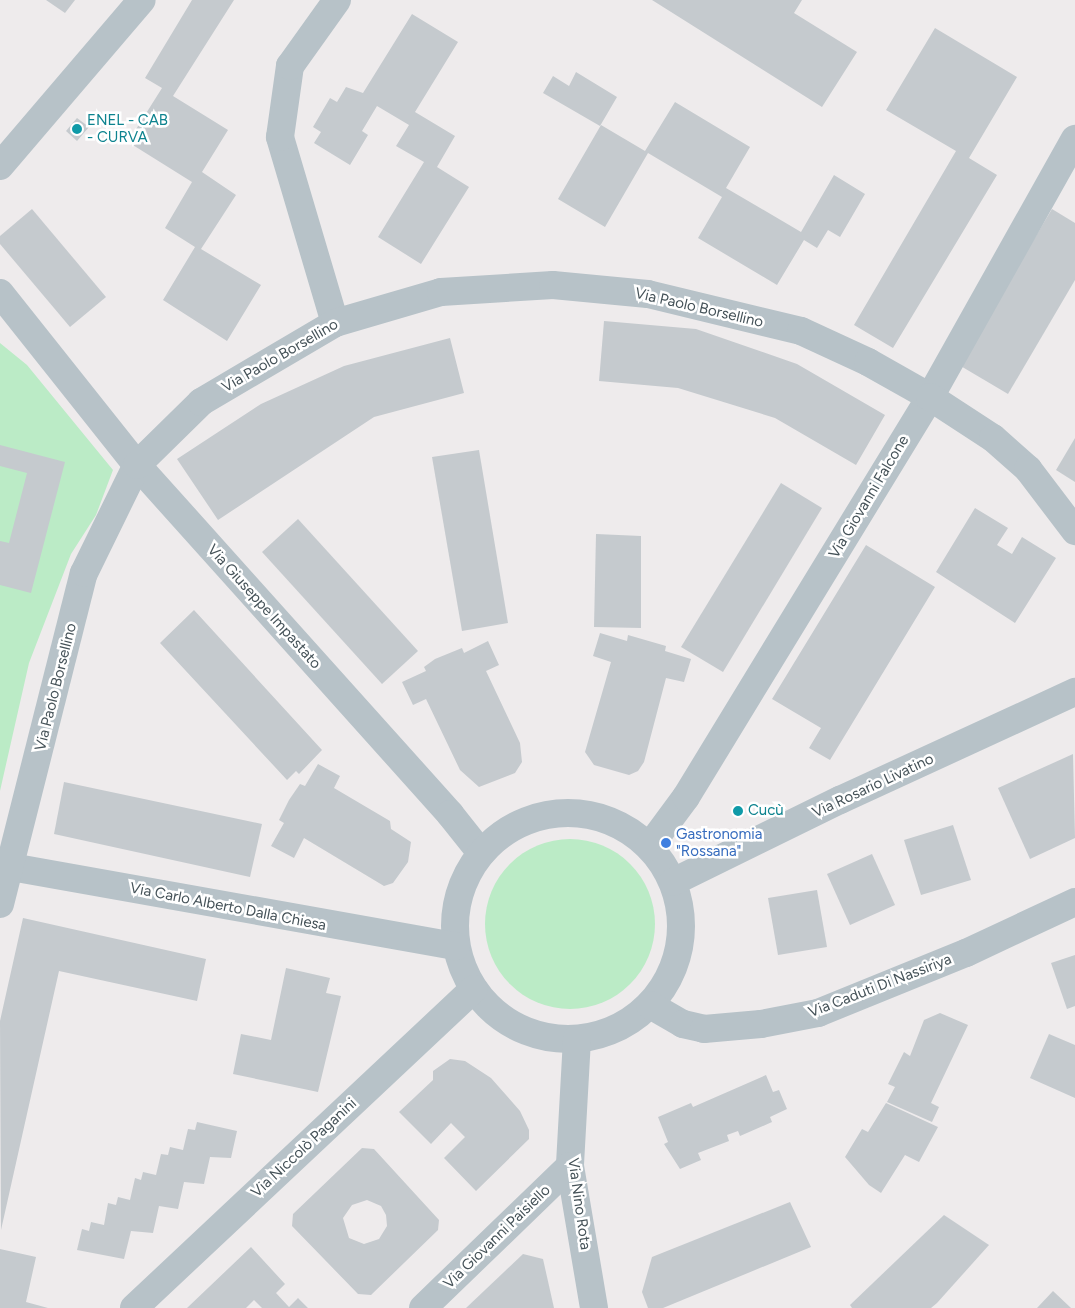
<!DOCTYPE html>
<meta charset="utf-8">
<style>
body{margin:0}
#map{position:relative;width:1075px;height:1308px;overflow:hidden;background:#eeebec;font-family:Figtree,sans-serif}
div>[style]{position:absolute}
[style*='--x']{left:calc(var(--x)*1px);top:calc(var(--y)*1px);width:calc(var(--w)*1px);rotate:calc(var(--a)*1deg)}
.green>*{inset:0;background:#bbebc6}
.round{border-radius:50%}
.building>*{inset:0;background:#c5cace}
.street>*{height:28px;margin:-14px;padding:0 14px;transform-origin:14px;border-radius:14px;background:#b7c2c8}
.street>.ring{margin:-14px;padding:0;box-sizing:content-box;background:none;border:28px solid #b7c2c8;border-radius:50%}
.dots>*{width:14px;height:14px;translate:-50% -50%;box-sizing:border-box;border:2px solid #fff;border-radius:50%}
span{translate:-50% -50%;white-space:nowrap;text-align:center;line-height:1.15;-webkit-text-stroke:5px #fff;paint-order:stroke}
.culture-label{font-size:15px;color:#0d838f}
.left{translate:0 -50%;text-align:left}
.street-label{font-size:15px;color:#455258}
.shop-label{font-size:15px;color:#366cbe}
</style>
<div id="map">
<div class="green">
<i style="clip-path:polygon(0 343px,27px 365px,113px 470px,96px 515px,71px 554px,29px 663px,0 791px)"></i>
<i class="round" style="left:485px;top:839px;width:170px;height:170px"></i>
</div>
<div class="building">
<i style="clip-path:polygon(46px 0,75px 0,65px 13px)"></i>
<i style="clip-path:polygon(192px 0,234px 0,173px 96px,228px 130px,202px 172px,236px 195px,201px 249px,261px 285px,227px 341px,163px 300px,195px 247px,165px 228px,192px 182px,128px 142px,162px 88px,145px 78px)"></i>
<i style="clip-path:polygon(652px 0,802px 0,794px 13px,857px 52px,822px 107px)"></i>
<i style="clip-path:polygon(412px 14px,458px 42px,415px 112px,455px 136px,437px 167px,469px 187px,421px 264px,378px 237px,424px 162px,396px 146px,409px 125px,377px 106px,362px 131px,368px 135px,350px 165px,314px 143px,321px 132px,313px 127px,330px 98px,337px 102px,346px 87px,363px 93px)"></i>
<i style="clip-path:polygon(935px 28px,1017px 77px,969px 158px,997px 175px,893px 348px,854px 325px,956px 151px,886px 110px)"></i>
<i style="clip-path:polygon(576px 72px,617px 97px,600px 126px,543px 93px,553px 76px,569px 86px)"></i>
<i style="clip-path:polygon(675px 102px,750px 147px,726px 188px,801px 232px,834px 175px,865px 194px,840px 237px,828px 230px,817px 248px,804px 240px,777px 285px,698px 238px,722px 197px,648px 153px,605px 227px,558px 199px,601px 125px,645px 151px)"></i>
<i style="clip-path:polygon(77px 118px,89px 127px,77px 141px,66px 131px)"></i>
<i style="clip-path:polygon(32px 209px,106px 297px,70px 327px,0 244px,0 236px)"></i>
<i style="clip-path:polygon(1052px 209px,1075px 223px,1075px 280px,1008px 394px,959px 365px)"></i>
<i style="clip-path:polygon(604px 321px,696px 329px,797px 364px,885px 415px,856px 465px,775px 418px,678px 388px,599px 381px)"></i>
<i style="clip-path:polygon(450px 338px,464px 393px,374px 417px,218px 520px,177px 459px,261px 404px,344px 366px)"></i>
<i style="clip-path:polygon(1075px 438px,1075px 482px,1056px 470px)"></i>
<i style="clip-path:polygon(0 445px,65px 462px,31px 593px,0 585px,0 541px,9px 543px,27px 473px,0 466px)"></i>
<i style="clip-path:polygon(479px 450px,508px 623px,462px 631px,432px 457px)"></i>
<i style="clip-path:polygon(781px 483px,822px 508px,723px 672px,681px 647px)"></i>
<i style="clip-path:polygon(975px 508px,1008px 528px,997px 545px,1012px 554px,1022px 537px,1056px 558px,1015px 623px,936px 572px)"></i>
<i style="clip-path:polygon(298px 519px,418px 651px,382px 684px,262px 552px)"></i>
<i style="clip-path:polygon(596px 534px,641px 536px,641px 628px,594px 627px)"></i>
<i style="clip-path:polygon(866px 545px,935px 587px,830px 760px,809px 748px,821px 728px,772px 699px)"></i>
<i style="clip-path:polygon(194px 610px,322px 750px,299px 774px,296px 771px,287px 780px,160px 643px)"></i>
<i style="clip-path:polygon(600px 633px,627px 641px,628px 635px,666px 646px,665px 651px,691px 659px,684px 682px,666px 678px,644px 762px,638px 771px,629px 775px,594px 765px,585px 752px,611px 662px,593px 656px)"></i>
<i style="clip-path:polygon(488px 641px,499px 665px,486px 671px,520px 743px,522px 762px,515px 773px,479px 787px,460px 770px,426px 699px,413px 705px,402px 682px,426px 671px,424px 667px,435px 659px,462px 648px,464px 653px)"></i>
<i style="clip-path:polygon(1073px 754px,1075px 838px,1030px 859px,998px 788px)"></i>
<i style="clip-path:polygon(318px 764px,340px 776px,334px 788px,390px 821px,391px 829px,411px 842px,408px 862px,393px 883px,384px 886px,304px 838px,294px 858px,271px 846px,284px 823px,279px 820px,289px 800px,300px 784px,305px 786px)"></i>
<i style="clip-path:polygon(64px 782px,262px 824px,250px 877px,54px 834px)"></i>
<i style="clip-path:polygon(953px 825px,971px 880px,921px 895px,904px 840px)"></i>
<i style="clip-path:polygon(872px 854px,895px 905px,850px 925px,827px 874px)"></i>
<i style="clip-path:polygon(817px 890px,827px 947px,778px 955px,768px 898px)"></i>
<i style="clip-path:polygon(23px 918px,206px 959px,197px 1001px,59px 971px,1px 1230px,0 1021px)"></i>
<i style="clip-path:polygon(1075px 955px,1075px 1006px,1067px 1009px,1051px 963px)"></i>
<i style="clip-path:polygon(286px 968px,330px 978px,326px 993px,341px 996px,318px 1092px,233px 1074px,241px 1034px,271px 1040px)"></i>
<i style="clip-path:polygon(940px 1013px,968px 1025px,931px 1103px,939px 1107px,932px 1122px,887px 1102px,895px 1087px,888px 1084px,904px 1052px,910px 1056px,924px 1020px)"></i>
<i style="clip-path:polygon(1049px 1034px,1075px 1045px,1075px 1098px,1030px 1078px)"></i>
<i style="clip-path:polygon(450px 1059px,465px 1061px,491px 1078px,520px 1111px,529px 1130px,529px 1139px,476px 1191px,444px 1158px,465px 1137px,451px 1123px,431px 1144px,399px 1112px,433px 1080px,433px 1071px)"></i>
<i style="clip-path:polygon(766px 1075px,773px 1092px,779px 1090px,787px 1109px,770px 1117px,772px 1122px,740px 1136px,738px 1131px,727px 1135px,729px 1141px,698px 1153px,701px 1160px,680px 1169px,664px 1144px,668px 1142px,658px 1117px,691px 1103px,693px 1107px)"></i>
<i style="clip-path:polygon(886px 1103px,938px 1127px,919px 1162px,905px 1155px,881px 1193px,869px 1185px,845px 1157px,862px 1129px,868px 1132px)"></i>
<i style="clip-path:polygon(197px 1122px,237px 1131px,231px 1158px,210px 1157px,204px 1184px,184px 1182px,178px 1209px,159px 1206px,153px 1233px,131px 1231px,124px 1259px,77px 1250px,82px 1229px,89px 1231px,91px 1222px,104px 1225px,108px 1203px,116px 1205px,118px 1197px,130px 1200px,135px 1178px,141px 1180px,143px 1172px,156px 1175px,161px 1154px,168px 1155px,170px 1147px,183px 1150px,188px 1129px,195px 1130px)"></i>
<i style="clip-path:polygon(evenodd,362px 1148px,374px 1149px,439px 1220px,438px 1230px,371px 1295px,358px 1294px,292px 1226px,293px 1214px,362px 1148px,367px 1200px,381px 1206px,386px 1215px,387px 1226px,379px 1239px,364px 1244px,349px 1238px,343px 1218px,352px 1205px,367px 1200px)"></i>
<i style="clip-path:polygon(790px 1202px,811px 1247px,663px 1308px,648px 1308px,642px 1292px,652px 1257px)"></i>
<i style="clip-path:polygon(944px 1215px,989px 1245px,937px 1303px,931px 1308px,852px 1308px,850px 1305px)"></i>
<i style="clip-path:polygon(251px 1247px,285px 1284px,276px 1293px,289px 1307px,298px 1298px,308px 1308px,262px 1308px,254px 1300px,246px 1308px,187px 1308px)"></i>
<i style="clip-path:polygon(0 1249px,36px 1257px,26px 1302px,48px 1308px,0 1308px)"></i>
<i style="clip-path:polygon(523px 1254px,543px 1259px,554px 1308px,466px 1308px)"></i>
<i style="clip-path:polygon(1053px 1291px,1071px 1308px,1037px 1308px)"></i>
</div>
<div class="street">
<i style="--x:0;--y:166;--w:218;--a:-49.5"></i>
<i style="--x:0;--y:293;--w:220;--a:51.5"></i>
<i style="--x:137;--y:465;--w:469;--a:48.1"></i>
<i style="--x:450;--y:814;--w:50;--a:51.5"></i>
<i style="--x:335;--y:323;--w:194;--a:-106.5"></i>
<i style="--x:280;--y:137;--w:72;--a:-82"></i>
<i style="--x:290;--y:66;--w:81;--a:-54.5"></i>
<i class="ring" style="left:455px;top:813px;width:198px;height:198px"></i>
<i style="--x:649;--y:847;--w:62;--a:-53.5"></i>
<i style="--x:686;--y:797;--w:469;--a:-58.6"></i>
<i style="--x:930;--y:397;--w:296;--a:-60.7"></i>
<i style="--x:0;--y:865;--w:463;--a:10.1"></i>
<i style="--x:673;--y:882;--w:186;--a:-26.2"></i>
<i style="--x:840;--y:800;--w:259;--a:-24.7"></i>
<i style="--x:0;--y:904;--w:341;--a:-75.8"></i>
<i style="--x:84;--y:573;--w:120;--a:-63.9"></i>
<i style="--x:137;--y:465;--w:90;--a:-44.5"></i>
<i style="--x:201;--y:402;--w:156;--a:-30.5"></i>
<i style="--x:335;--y:323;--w:110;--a:-16.3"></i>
<i style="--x:441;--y:292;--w:112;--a:-3.6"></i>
<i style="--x:553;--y:285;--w:95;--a:5.4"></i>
<i style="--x:648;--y:294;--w:157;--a:13.6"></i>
<i style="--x:801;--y:331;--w:74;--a:24.8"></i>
<i style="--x:868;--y:362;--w:71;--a:29.4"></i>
<i style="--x:930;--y:397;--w:75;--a:33.1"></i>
<i style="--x:993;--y:438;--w:47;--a:41.5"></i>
<i style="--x:1028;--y:469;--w:78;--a:52.8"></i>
<i style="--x:650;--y:1005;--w:38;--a:30"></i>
<i style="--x:683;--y:1024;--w:22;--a:13"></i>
<i style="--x:704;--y:1029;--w:57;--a:-5"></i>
<i style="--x:761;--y:1024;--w:58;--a:-10.9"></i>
<i style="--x:818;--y:1013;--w:160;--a:-22.1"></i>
<i style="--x:966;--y:953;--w:120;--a:-25.1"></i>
<i style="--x:577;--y:1039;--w:127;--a:93.2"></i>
<i style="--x:570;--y:1166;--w:144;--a:80.4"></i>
<i style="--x:134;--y:1308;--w:466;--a:-43.2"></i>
<i style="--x:423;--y:1308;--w:204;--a:-44"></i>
</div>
<div class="dots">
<i style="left:77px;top:129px;background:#0f9aa8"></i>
<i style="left:738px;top:811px;background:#0f9aa8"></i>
<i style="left:666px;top:843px;background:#3f7fe0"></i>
</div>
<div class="culture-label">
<span class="left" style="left:87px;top:129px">ENEL - CAB<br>- CURVA</span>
<span class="left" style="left:748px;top:811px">Cucù</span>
</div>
<div class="street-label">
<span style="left:699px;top:308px;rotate:13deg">Via Paolo Borsellino</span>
<span style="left:280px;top:356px;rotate:-30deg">Via Paolo Borsellino</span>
<span style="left:869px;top:497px;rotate:-59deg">Via Giovanni Falcone</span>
<span style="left:264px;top:607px;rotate:48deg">Via Giuseppe Impastato</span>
<span style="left:56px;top:687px;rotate:-76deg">Via Paolo Borsellino</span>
<span style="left:873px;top:786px;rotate:-25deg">Via Rosario Livatino</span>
<span style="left:228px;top:907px;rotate:11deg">Via Carlo Alberto Dalla Chiesa</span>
<span style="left:880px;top:986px;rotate:-21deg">Via Caduti Di Nassiriya</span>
<span style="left:304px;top:1148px;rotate:-43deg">Via Niccolò Paganini</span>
<span style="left:579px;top:1204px;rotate:82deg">Via Nino Rota</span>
<span style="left:497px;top:1237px;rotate:-44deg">Via Giovanni Paisiello</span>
</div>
<div class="shop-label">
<span class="left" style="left:676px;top:843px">Gastronomia<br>"Rossana"</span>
</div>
</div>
